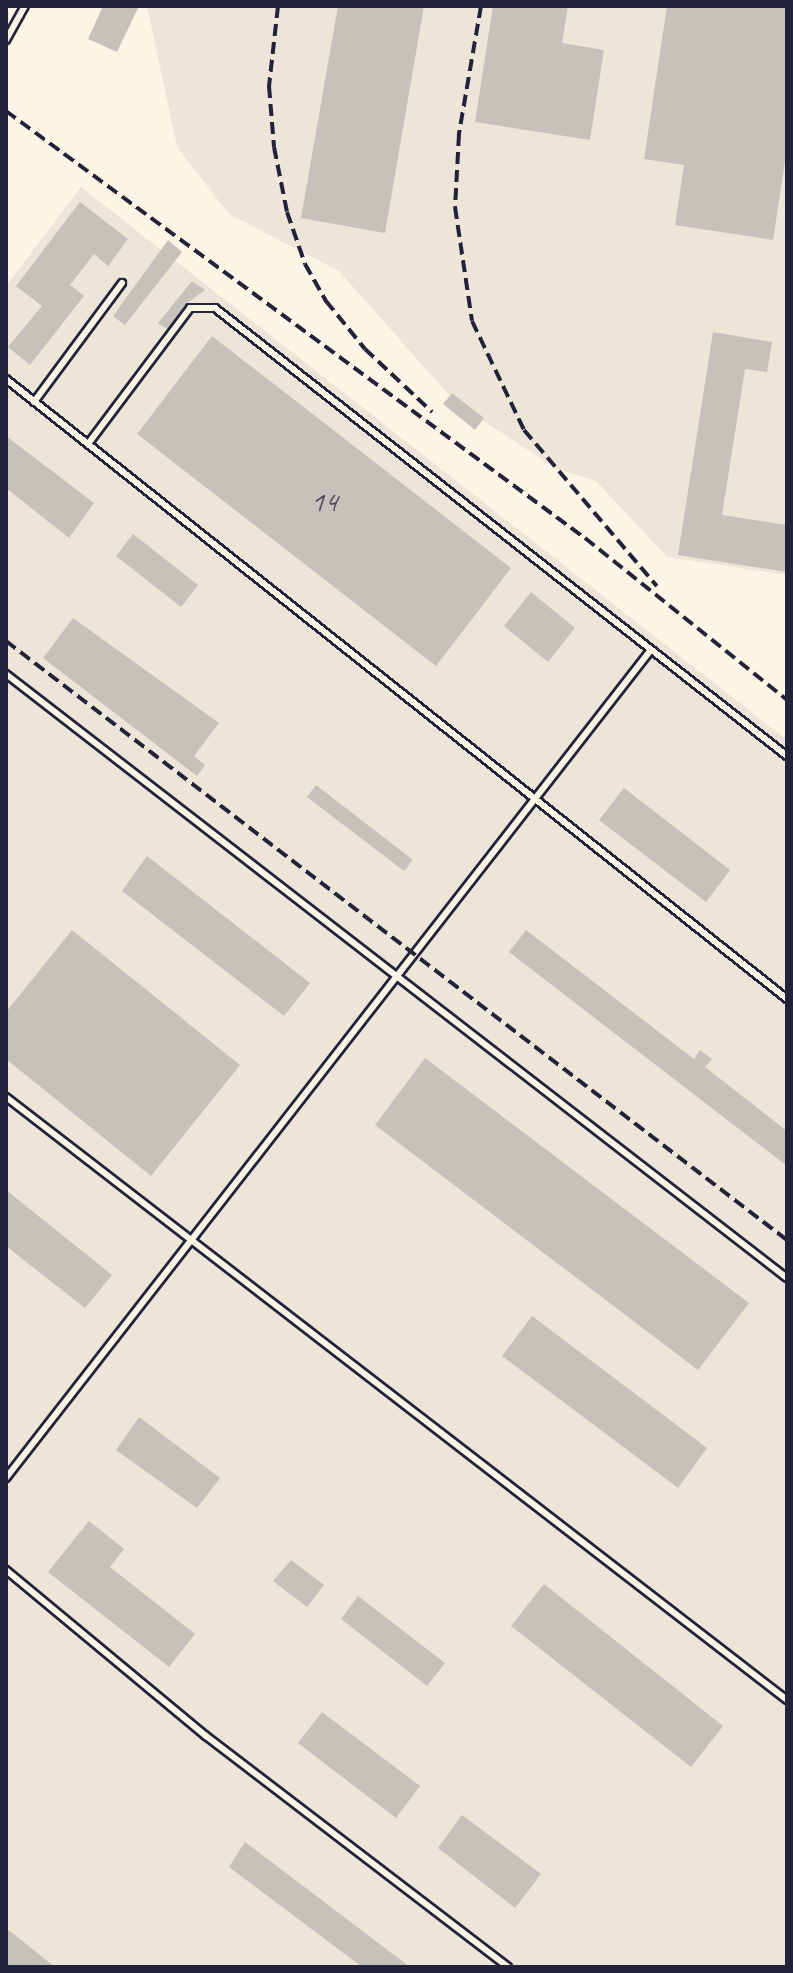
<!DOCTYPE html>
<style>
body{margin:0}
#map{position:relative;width:793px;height:1973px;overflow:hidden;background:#fcf5e5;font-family:Caveat,sans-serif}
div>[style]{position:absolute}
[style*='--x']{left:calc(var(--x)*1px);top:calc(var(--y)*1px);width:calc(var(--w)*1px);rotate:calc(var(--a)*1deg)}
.built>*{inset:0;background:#ece5d8}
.building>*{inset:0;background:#c6c1bb}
.roads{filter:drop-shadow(2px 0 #22223b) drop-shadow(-2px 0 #22223b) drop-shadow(0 2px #22223b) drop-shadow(0 -2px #22223b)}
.lane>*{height:6px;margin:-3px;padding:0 3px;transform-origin:3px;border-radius:3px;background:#fcf5e5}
.rail>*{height:4px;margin-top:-2px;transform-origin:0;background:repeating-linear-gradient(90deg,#22223b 0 12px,transparent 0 18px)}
span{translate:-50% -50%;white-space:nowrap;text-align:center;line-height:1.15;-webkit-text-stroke:8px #fcf5e5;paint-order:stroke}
.number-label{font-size:30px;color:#4b4a5b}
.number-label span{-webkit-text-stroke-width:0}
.frame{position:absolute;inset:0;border:8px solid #22223b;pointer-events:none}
</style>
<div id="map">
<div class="built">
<i style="clip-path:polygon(147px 6px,787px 6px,787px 575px,667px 557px,596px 481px,557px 469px,456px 403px,339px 271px,229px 214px,177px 147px)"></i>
<i style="clip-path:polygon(81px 187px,787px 740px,787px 1967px,6px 1967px,6px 286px)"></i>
</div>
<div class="building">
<i style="clip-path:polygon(103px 6px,139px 6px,117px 52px,88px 39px)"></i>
<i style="clip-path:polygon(338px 6px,424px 6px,385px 233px,301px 218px)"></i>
<i style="clip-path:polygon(493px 6px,568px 6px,562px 43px,604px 50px,590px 140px,475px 122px)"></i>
<i style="clip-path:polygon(667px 6px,787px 6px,787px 148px,773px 240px,675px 225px,684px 165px,644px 159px)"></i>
<i style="clip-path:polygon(80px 202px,128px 239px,108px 266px,94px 254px,70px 285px,84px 296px,30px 365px,8px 347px,42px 306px,16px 286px)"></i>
<i style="clip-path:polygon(168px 240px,182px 252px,125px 325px,113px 316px)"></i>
<i style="clip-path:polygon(192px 281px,205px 290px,186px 304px,167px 329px,158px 323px)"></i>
<i style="clip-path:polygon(713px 332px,772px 342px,767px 372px,745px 369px,722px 515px,787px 525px,787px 572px,678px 555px)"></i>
<i style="clip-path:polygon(212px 336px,511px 568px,436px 666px,137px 434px)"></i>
<i style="clip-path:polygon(452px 393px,484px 418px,475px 430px,443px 404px)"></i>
<i style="clip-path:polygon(6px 436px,94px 503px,69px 538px,6px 488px)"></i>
<i style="clip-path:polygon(133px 534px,198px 585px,181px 607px,116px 556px)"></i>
<i style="clip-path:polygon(531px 592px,575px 628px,548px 662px,504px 626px)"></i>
<i style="clip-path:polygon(73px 618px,219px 723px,194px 756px,205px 765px,197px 776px,43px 658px)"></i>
<i style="clip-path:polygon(316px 785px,413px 860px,404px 871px,307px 797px)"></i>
<i style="clip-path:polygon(624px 788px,730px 870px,706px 902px,599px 820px)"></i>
<i style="clip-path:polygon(147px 856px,310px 983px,284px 1016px,122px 891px)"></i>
<i style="clip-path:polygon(72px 930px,240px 1065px,151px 1176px,6px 1059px,6px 1012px)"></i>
<i style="clip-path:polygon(526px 930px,694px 1059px,700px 1050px,712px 1059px,705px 1067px,787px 1131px,787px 1166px,509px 952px)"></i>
<i style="clip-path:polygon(425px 1058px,749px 1303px,698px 1370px,375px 1125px)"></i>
<i style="clip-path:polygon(6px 1190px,112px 1275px,85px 1308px,6px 1246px)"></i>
<i style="clip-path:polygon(532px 1316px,707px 1448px,678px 1488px,502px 1356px)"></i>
<i style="clip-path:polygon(139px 1417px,220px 1478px,197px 1508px,116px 1450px)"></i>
<i style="clip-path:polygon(89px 1521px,124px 1549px,110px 1567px,195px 1634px,169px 1667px,48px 1572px)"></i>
<i style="clip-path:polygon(291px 1560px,324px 1585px,307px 1607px,273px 1581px)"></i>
<i style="clip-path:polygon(544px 1584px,723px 1726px,691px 1767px,511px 1626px)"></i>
<i style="clip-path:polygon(358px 1596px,445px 1663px,427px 1686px,341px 1619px)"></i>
<i style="clip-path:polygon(322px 1712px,420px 1786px,396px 1818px,298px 1743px)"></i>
<i style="clip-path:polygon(462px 1815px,541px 1874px,515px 1908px,438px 1848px)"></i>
<i style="clip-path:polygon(245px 1842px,410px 1967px,362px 1967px,229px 1867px)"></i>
<i style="clip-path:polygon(6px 1928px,55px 1967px,6px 1967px)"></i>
</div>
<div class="roads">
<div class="lane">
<i style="--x:6;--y:40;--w:39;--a:-61"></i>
<i style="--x:6;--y:379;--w:997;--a:38.44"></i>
<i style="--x:34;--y:402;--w:148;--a:-53.5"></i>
<i style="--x:88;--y:444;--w:170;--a:-53.1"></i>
<i style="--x:190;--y:308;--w:25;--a:0"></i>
<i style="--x:215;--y:308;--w:727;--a:38.07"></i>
<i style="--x:6;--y:674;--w:987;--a:37.72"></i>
<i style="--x:6;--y:1097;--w:987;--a:37.67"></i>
<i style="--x:6;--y:1478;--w:1048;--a:-52.09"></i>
<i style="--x:6;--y:1570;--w:260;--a:39.7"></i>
<i style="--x:206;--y:1736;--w:380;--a:37.4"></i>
</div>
</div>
<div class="rail">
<i style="--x:278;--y:6;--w:81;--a:96.4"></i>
<i style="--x:269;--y:86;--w:61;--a:85.3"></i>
<i style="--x:274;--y:147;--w:66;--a:78.7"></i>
<i style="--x:287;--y:212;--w:55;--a:70.9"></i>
<i style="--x:305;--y:264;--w:43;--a:60.4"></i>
<i style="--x:326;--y:301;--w:62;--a:50.9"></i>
<i style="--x:365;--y:349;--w:92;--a:43.2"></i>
<i style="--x:481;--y:6;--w:130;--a:99.8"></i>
<i style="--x:459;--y:134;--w:73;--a:93.1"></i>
<i style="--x:455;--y:207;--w:115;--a:81.5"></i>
<i style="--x:472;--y:321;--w:121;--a:64.5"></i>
<i style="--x:524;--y:430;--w:205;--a:49.6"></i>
<i style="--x:6;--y:111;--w:719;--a:36.41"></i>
<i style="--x:585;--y:538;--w:259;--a:38.7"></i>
<i style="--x:6;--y:641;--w:984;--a:37.49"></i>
</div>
<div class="number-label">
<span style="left:324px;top:501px">14</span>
</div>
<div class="frame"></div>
</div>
